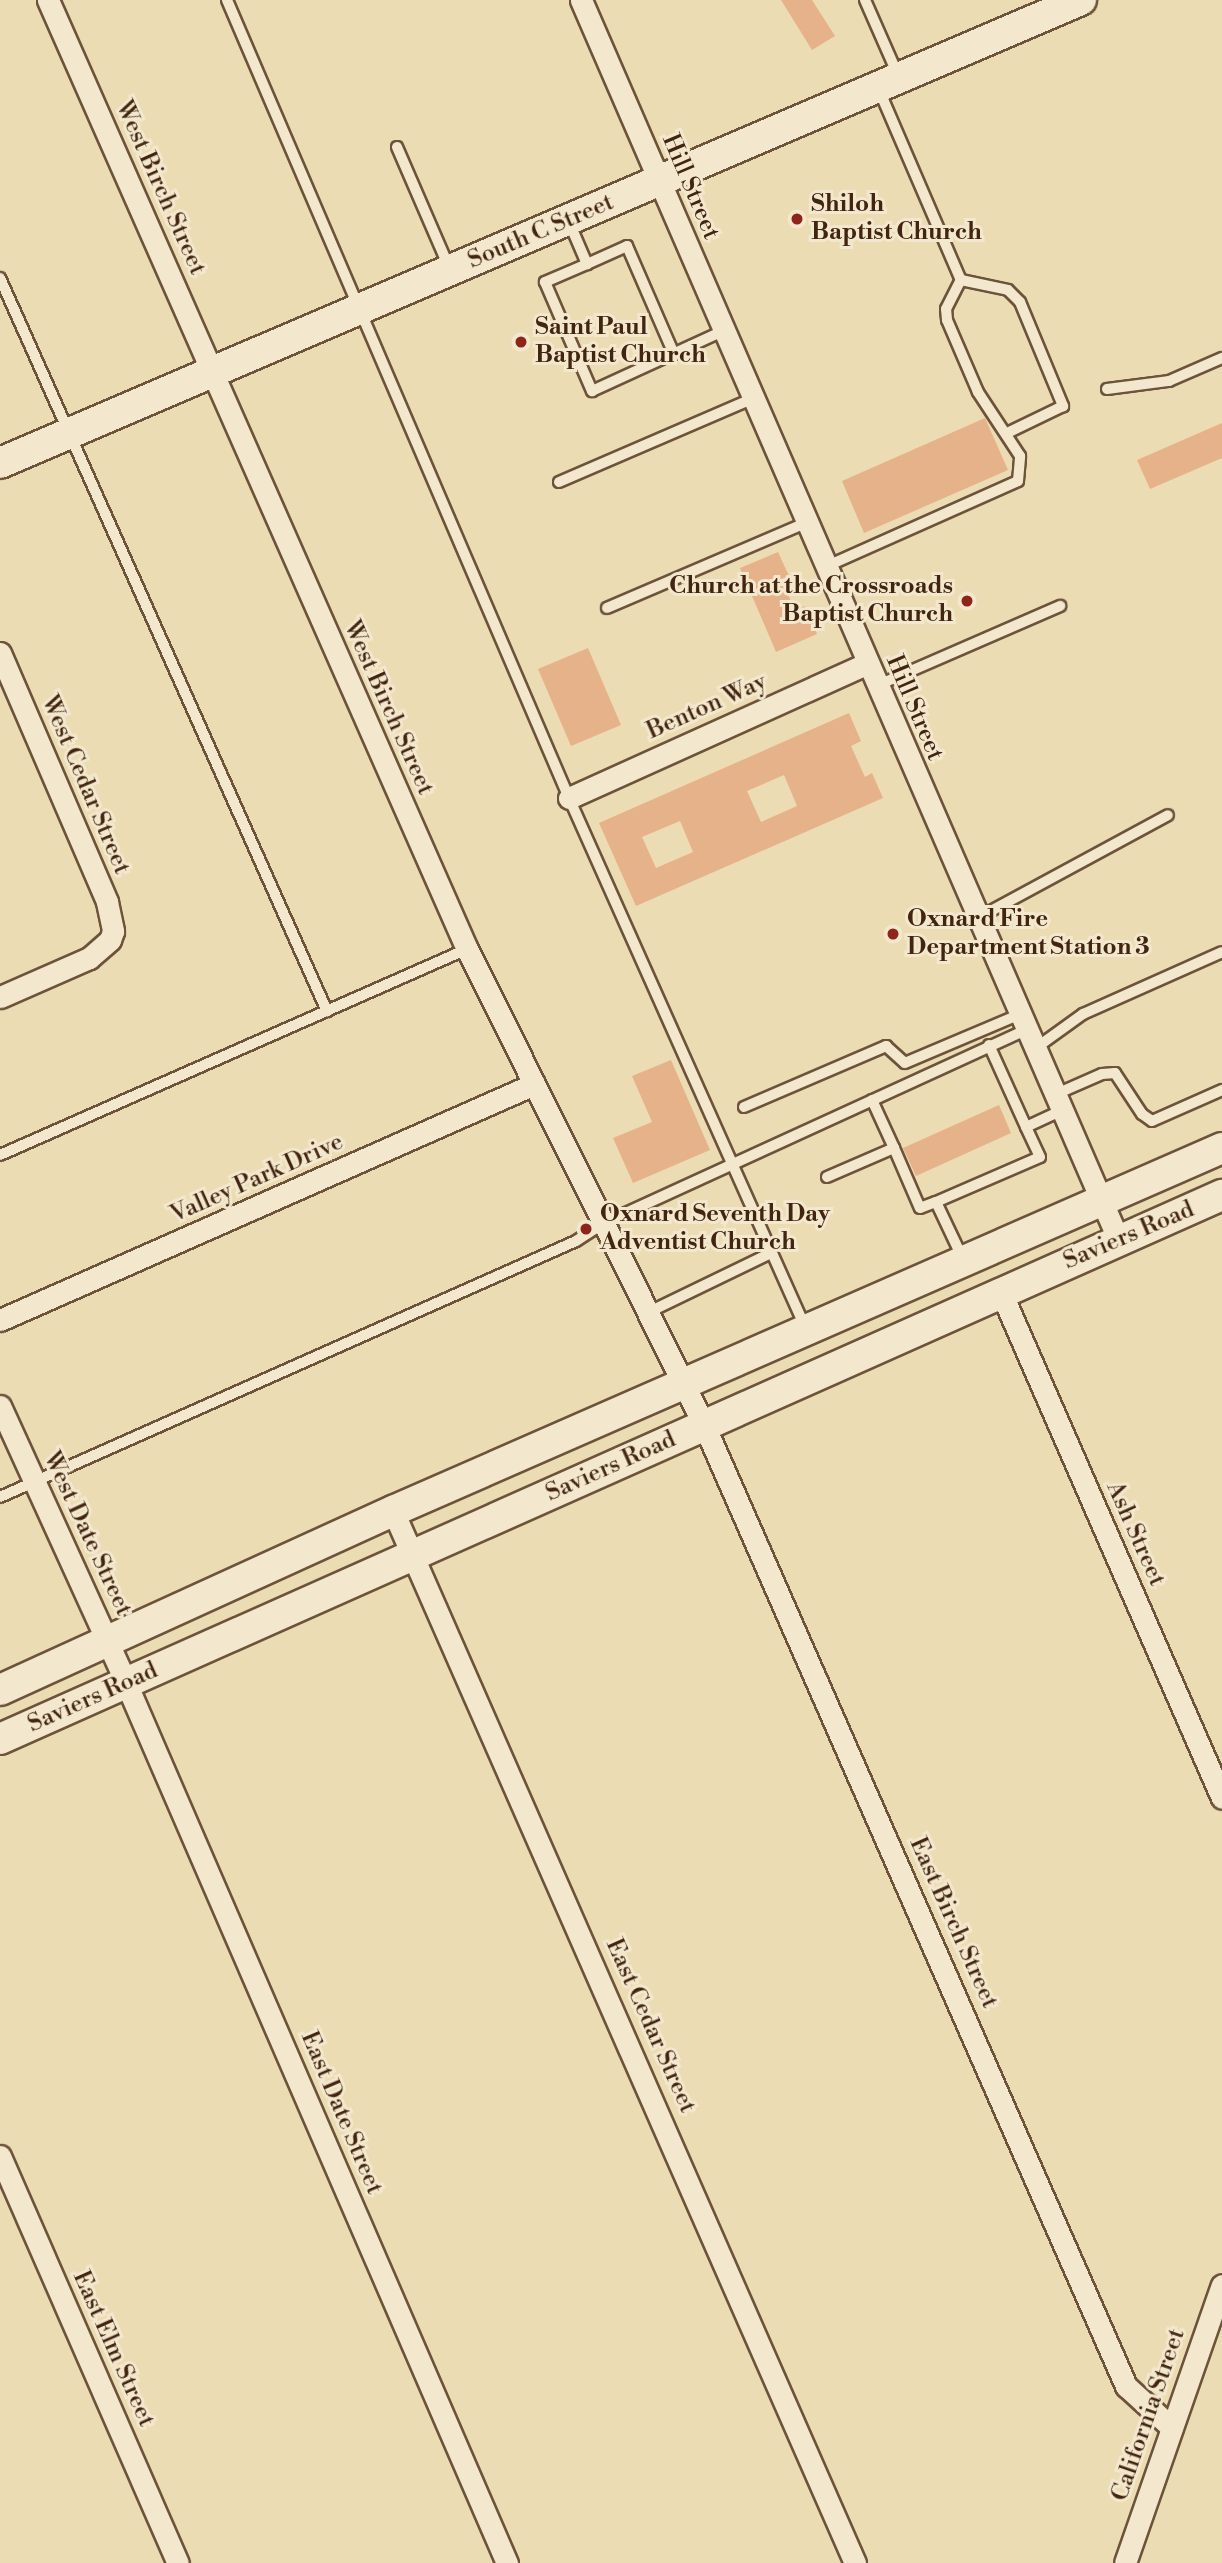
<!DOCTYPE html>
<style>
body{margin:0}
#map{position:relative;width:1222px;height:2563px;overflow:hidden;background:#ecdcb3;font-family:"Libre Bodoni",serif}
div>[style]{position:absolute}
[style*='--x']{left:calc(var(--x)*1px);top:calc(var(--y)*1px);width:calc(var(--w)*1px);rotate:calc(var(--a)*1deg)}
.building>*{inset:0;background:#e6b28a}
.roads{filter:drop-shadow(2px 0 #6c533a) drop-shadow(-2px 0 #6c533a) drop-shadow(0 2px #6c533a) drop-shadow(0 -2px #6c533a)}
.lane>*{height:10px;margin:-5px;padding:0 5px;transform-origin:5px;border-radius:5px;background:#f3e8ce}
.street>*{height:21px;margin:-10.5px;padding:0 10.5px;transform-origin:10.5px;border-radius:10.5px;background:#f3e8ce}
.secondary>*{height:30px;margin:-15px;padding:0 15px;transform-origin:15px;border-radius:15px;background:#f3e8ce}
.dots>*{width:19px;height:19px;translate:-50% -50%;box-sizing:border-box;border:4px solid #f3e8ce;border-radius:50%}
span{translate:-50% -50%;white-space:nowrap;text-align:center;line-height:1.15;-webkit-text-stroke:6px #f3e8ce;paint-order:stroke}
.street-label{font-size:24px;color:#422511}
.poi-label{font-size:24px;color:#422511;font-weight:700}
.left{translate:0 -50%;text-align:left}
.right{translate:-100% -50%;text-align:right}
</style>
<div id="map">
<div class="building">
<i style="clip-path:polygon(781px 0,812px 0,835px 36px,812px 50px)"></i>
<i style="clip-path:polygon(985px 418px,1008px 470px,864px 533px,842px 481px)"></i>
<i style="clip-path:polygon(1222px 423px,1222px 458px,1150px 489px,1137px 460px)"></i>
<i style="clip-path:polygon(778px 552px,789px 576px,781px 579px,795px 610px,805px 606px,817px 634px,776px 652px,740px 568px)"></i>
<i style="clip-path:polygon(588px 648px,621px 725px,571px 746px,538px 669px)"></i>
<i style="clip-path:polygon(evenodd,849px 713px,861px 741px,851px 746px,865px 777px,872px 773px,883px 798px,636px 906px,599px 823px,849px 713px,784px 775px,797px 806px,761px 822px,747px 791px,784px 775px,849px 713px,680px 821px,693px 852px,656px 868px,642px 837px,680px 821px)"></i>
<i style="clip-path:polygon(671px 1060px,710px 1150px,633px 1183px,613px 1138px,652px 1122px,632px 1076px)"></i>
<i style="clip-path:polygon(999px 1105px,1011px 1133px,916px 1176px,903px 1148px)"></i>
</div>
<div class="roads">
<div class="lane">
<i style="--x:227;--y:0;--w:868;--a:66.8"></i>
<i style="--x:569;--y:798;--w:581;--a:65.95"></i>
<i style="--x:865;--y:0;--w:82;--a:66.3"></i>
<i style="--x:879;--y:90;--w:207;--a:66.7"></i>
<i style="--x:397;--y:147;--w:131;--a:66.6"></i>
<i style="--x:569;--y:222;--w:46;--a:66.8"></i>
<i style="--x:587;--y:264;--w:46;--a:156.8"></i>
<i style="--x:545;--y:282;--w:119;--a:66.7"></i>
<i style="--x:592;--y:391;--w:144;--a:-24.6"></i>
<i style="--x:587;--y:264;--w:44;--a:-24.2"></i>
<i style="--x:627;--y:246;--w:118;--a:66.5"></i>
<i style="--x:0;--y:278;--w:803;--a:65.96"></i>
<i style="--x:961;--y:280;--w:48;--a:12"></i>
<i style="--x:1008;--y:290;--w:17;--a:45"></i>
<i style="--x:1020;--y:302;--w:113;--a:67.5"></i>
<i style="--x:1063;--y:406;--w:62;--a:154.3"></i>
<i style="--x:1107;--y:389;--w:63;--a:-7.4"></i>
<i style="--x:1169;--y:381;--w:58;--a:-23.5"></i>
<i style="--x:559;--y:482;--w:210;--a:-23.3"></i>
<i style="--x:825;--y:567;--w:211;--a:-24"></i>
<i style="--x:1018;--y:481;--w:25;--a:-85"></i>
<i style="--x:1020;--y:456;--w:77;--a:-123.3"></i>
<i style="--x:978;--y:392;--w:78;--a:-113.3"></i>
<i style="--x:947;--y:320;--w:11;--a:-95"></i>
<i style="--x:946;--y:309;--w:33;--a:-63"></i>
<i style="--x:607;--y:608;--w:215;--a:-23.2"></i>
<i style="--x:876;--y:686;--w:201;--a:-23.5"></i>
<i style="--x:976;--y:919;--w:218;--a:-28.4"></i>
<i style="--x:989;--y:1045;--w:90;--a:65.7"></i>
<i style="--x:1033;--y:1050;--w:62;--a:-35.8"></i>
<i style="--x:1083;--y:1014;--w:152;--a:-24"></i>
<i style="--x:1054;--y:1095;--w:52;--a:-23.6"></i>
<i style="--x:1102;--y:1074;--w:13;--a:-4"></i>
<i style="--x:1115;--y:1073;--w:49;--a:56.6"></i>
<i style="--x:1142;--y:1114;--w:12;--a:35"></i>
<i style="--x:1152;--y:1121;--w:77;--a:-23.9"></i>
<i style="--x:872;--y:1100;--w:53;--a:65.4"></i>
<i style="--x:744;--y:1107;--w:155;--a:-23.2"></i>
<i style="--x:886;--y:1046;--w:25;--a:42"></i>
<i style="--x:905;--y:1063;--w:123;--a:-23"></i>
<i style="--x:0;--y:1155;--w:510;--a:-23.8"></i>
<i style="--x:827;--y:1177;--w:73;--a:-23.4"></i>
<i style="--x:894;--y:1148;--w:65;--a:66.6"></i>
<i style="--x:920;--y:1208;--w:17;--a:-21"></i>
<i style="--x:963;--y:1259;--w:63;--a:-115.3"></i>
<i style="--x:936;--y:1202;--w:113;--a:-23.4"></i>
<i style="--x:1040;--y:1157;--w:33;--a:-115"></i>
<i style="--x:1026;--y:1127;--w:38;--a:-25"></i>
<i style="--x:649;--y:1312;--w:136;--a:-25.8"></i>
<i style="--x:0;--y:1497;--w:630;--a:-23.96"></i>
<i style="--x:576;--y:1241;--w:33;--a:-33"></i>
<i style="--x:604;--y:1223;--w:463;--a:-24.6"></i>
</div>
<div class="street">
<i style="--x:48;--y:0;--w:1037;--a:66.18"></i>
<i style="--x:467;--y:949;--w:532;--a:63.53"></i>
<i style="--x:704;--y:1425;--w:1050;--a:66.29"></i>
<i style="--x:1126;--y:2386;--w:62;--a:42.4"></i>
<i style="--x:581;--y:0;--w:1353;--a:66.56"></i>
<i style="--x:0;--y:653;--w:271;--a:66.7"></i>
<i style="--x:107;--y:902;--w:30;--a:78"></i>
<i style="--x:113;--y:931;--w:9;--a:108"></i>
<i style="--x:110;--y:940;--w:28;--a:139"></i>
<i style="--x:89;--y:958;--w:97;--a:156.3"></i>
<i style="--x:569;--y:798;--w:326;--a:-24.3"></i>
<i style="--x:1000;--y:1290;--w:554;--a:66.39"></i>
<i style="--x:0;--y:1320;--w:584;--a:-23.84"></i>
<i style="--x:0;--y:1406;--w:304;--a:65.5"></i>
<i style="--x:126;--y:1683;--w:959;--a:66.59"></i>
<i style="--x:393;--y:1511;--w:1149;--a:66.29"></i>
<i style="--x:0;--y:2156;--w:444;--a:66.4"></i>
<i style="--x:1125;--y:2563;--w:294;--a:-70.8"></i>
</div>
<div class="secondary">
<i style="--x:0;--y:463;--w:1176;--a:-23.19"></i>
<i style="--x:0;--y:1690;--w:432;--a:-24.5"></i>
<i style="--x:393;--y:1511;--w:905;--a:-23.65"></i>
<i style="--x:0;--y:1739;--w:1338;--a:-24"></i>
</div>
</div>
<div class="dots">
<i style="left:797px;top:219px;background:#8f2418"></i>
<i style="left:521px;top:342px;background:#8f2418"></i>
<i style="left:967px;top:601px;background:#8f2418"></i>
<i style="left:893px;top:934px;background:#8f2418"></i>
<i style="left:586px;top:1229px;background:#8f2418"></i>
</div>
<div class="street-label">
<span style="left:690px;top:187px;rotate:67deg">Hill Street</span>
<span style="left:160px;top:188px;rotate:66deg">West Birch Street</span>
<span style="left:541px;top:232px;rotate:-23deg">South C Street</span>
<span style="left:707px;top:707px;rotate:-24deg">Benton Way</span>
<span style="left:388px;top:708px;rotate:66deg">West Birch Street</span>
<span style="left:914px;top:708px;rotate:67deg">Hill Street</span>
<span style="left:85px;top:785px;rotate:67deg">West Cedar Street</span>
<span style="left:257px;top:1179px;rotate:-24deg">Valley Park Drive</span>
<span style="left:1129px;top:1236px;rotate:-23deg">Saviers Road</span>
<span style="left:611px;top:1467px;rotate:-24deg">Saviers Road</span>
<span style="left:87px;top:1534px;rotate:65deg">West Date Street</span>
<span style="left:1135px;top:1534px;rotate:66deg">Ash Street</span>
<span style="left:93px;top:1698px;rotate:-24deg">Saviers Road</span>
<span style="left:953px;top:1923px;rotate:66deg">East Birch Street</span>
<span style="left:650px;top:2026px;rotate:66deg">East Cedar Street</span>
<span style="left:341px;top:2113px;rotate:67deg">East Date Street</span>
<span style="left:113px;top:2349px;rotate:66deg">East Elm Street</span>
<span style="left:1149px;top:2415px;rotate:-71deg">California Street</span>
</div>
<div class="poi-label">
<span class="left" style="left:811px;top:219px">Shiloh<br>Baptist Church</span>
<span class="left" style="left:535px;top:342px">Saint Paul<br>Baptist Church</span>
<span class="right" style="left:953px;top:601px">Church at the Crossroads<br>Baptist Church</span>
<span class="left" style="left:907px;top:934px">Oxnard Fire<br>Department Station 3</span>
<span class="left" style="left:600px;top:1229px">Oxnard Seventh Day<br>Adventist Church</span>
</div>
</div>
